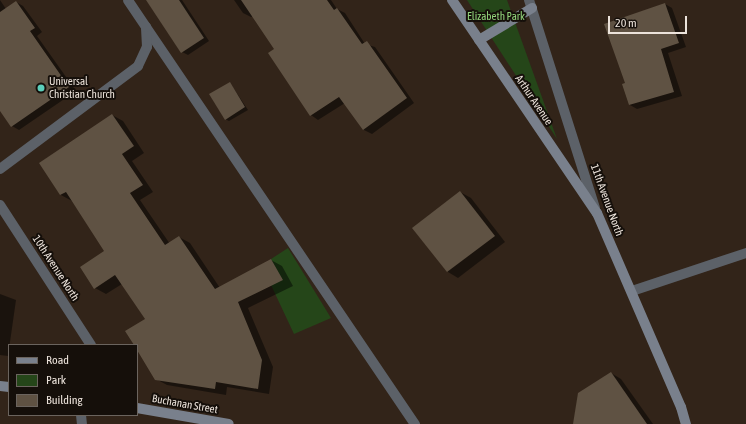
<!DOCTYPE html>
<style>
body{margin:0}
#map{position:relative;width:746px;height:424px;overflow:hidden;background:#322419;font-family:"Asap Condensed",sans-serif}
div>[style]{position:absolute}
[style*='--x']{left:calc(var(--x)*1px);top:calc(var(--y)*1px);width:calc(var(--w)*1px);rotate:calc(var(--a)*1deg)}
.green>*{inset:0;background:#254619}
.shadow>*{inset:0;background:#0007}
.building>*{inset:0;background:#5f5243}
.lane>*{height:10px;margin:-5px;padding:0 5px;transform-origin:5px;border-radius:5px;background:#5c6168}
.street>*{height:10px;margin:-5px;padding:0 5px;transform-origin:5px;border-radius:5px;background:#5c6168}
.secondary>*{height:10px;margin:-5px;padding:0 5px;transform-origin:5px;border-radius:5px;background:#79808c}
.dots>*{width:11px;height:11px;translate:-50% -50%;box-sizing:border-box;border:2px solid #150f0a;border-radius:50%}
span{translate:-50% -50%;white-space:nowrap;text-align:center;line-height:1.15;-webkit-text-stroke:4px #150f0a;paint-order:stroke}
.park-label{font-size:11px;color:#92d57b}
.poi-label{font-size:11px;color:#ece3db}
.left{translate:0 -50%;text-align:left}
.street-label{font-size:11px;color:#ece3db}
.legend{position:absolute;left:8px;top:344px;width:130px;height:72px;box-sizing:border-box;background:#150f0a;border:1px solid #6b645e;margin:0;padding:5px 7px;list-style:none;font-size:12px;color:#ece3db}
.legend li{display:flex;align-items:center;gap:8px;height:20px}
.legend b{width:20px;border:1px solid #6b645e}
.scale{position:absolute;left:608px;top:16px;width:79px;height:18px;box-sizing:border-box;border:2px solid #ece3db;border-top:0;padding-left:5px;font-size:12px;line-height:14px;white-space:nowrap;color:#ece3db;-webkit-text-stroke:3px #150f0a;paint-order:stroke}
</style>
<div id="map">
<div class="green">
<i style="clip-path:polygon(467px 0,507px 0,557px 139px)"></i>
<i style="clip-path:polygon(288px 248px,331px 318px,294px 334px,271px 285px,282px 280px,271px 259px)"></i>
</div>
<div class="shadow">
<i style="clip-path:polygon(0 0,6px 9px,16px 2px,23px 6px,42px 32px,37px 36px,76px 91px,19px 130px,12px 126px,0 109px)"></i>
<i style="clip-path:polygon(147px 0,182px 0,209px 41px,188px 55px,182px 52px)"></i>
<i style="clip-path:polygon(234px 0,331px 0,337px 9px,345px 13px,365px 44px,375px 47px,414px 103px,372px 134px,364px 130px,345px 103px,318px 120px,311px 115px,276px 50px,253px 16px,251px 17px,243px 13px)"></i>
<i style="clip-path:polygon(665px 4px,672px 8px,686px 47px,668px 53px,682px 96px,637px 109px,630px 105px,626px 84px)"></i>
<i style="clip-path:polygon(230px 83px,248px 110px,229px 121px,225px 119px)"></i>
<i style="clip-path:polygon(112px 115px,123px 121px,144px 153px,132px 161px,153px 192px,140px 200px,170px 244px,179px 237px,190px 243px,220px 288px,271px 260px,282px 266px,293px 286px,248px 308px,273px 367px,269px 394px,227px 387px,226px 395px,167px 385px,156px 379px,135px 345px,146px 320px,122px 284px,106px 294px,95px 288px,106px 251px,72px 201px,61px 195px,40px 163px)"></i>
<i style="clip-path:polygon(460px 192px,471px 198px,505px 242px,458px 278px,448px 272px,414px 228px)"></i>
<i style="clip-path:polygon(0 294px,16px 300px,8px 356px,0 355px)"></i>
<i style="clip-path:polygon(611px 373px,621px 379px,653px 424px,574px 424px)"></i>
</div>
<div class="building">
<i style="clip-path:polygon(146px 0,179px 0,204px 38px,181px 53px)"></i>
<i style="clip-path:polygon(241px 0,327px 0,334px 10px,337px 8px,362px 44px,367px 41px,407px 98px,363px 130px,339px 97px,310px 116px,268px 53px,274px 49px)"></i>
<i style="clip-path:polygon(16px 1px,35px 28px,30px 31px,69px 87px,11px 127px,0 111px,0 12px)"></i>
<i style="clip-path:polygon(665px 3px,679px 43px,661px 49px,674px 92px,629px 105px,622px 84px,625px 83px,604px 24px)"></i>
<i style="clip-path:polygon(230px 82px,245px 107px,225px 120px,209px 94px)"></i>
<i style="clip-path:polygon(112px 114px,134px 146px,122px 154px,143px 185px,130px 193px,165px 245px,179px 236px,215px 289px,271px 259px,283px 280px,238px 302px,262px 360px,258px 389px,216px 382px,215px 389px,155px 380px,137px 350px,137px 345px,134px 345px,125px 331px,145px 319px,115px 275px,94px 289px,80px 267px,104px 251px,66px 192px,60px 195px,39px 163px)"></i>
<i style="clip-path:polygon(460px 191px,495px 236px,447px 272px,412px 228px)"></i>
<i style="clip-path:polygon(611px 372px,647px 424px,573px 424px,578px 393px)"></i>
</div>
<div class="lane">
<i style="--x:146;--y:27;--w:480;--a:55.9"></i>
<i style="--x:0;--y:169;--w:172;--a:-36.7"></i>
<i style="--x:138;--y:66;--w:21;--a:-65"></i>
<i style="--x:147;--y:47;--w:20;--a:-93"></i>
<i style="--x:146;--y:27;--w:32;--a:-124"></i>
<i style="--x:632;--y:291;--w:120;--a:-18.4"></i>
</div>
<div class="street">
<i style="--x:529;--y:0;--w:218;--a:72.4"></i>
<i style="--x:0;--y:205;--w:167;--a:57"></i>
<i style="--x:81;--y:415;--w:9;--a:84"></i>
</div>
<div class="secondary">
<i style="--x:452;--y:0;--w:258;--a:55.8"></i>
<i style="--x:597;--y:213;--w:211;--a:66.6"></i>
<i style="--x:681;--y:407;--w:18;--a:74"></i>
<i style="--x:479;--y:40;--w:62;--a:-31.1"></i>
<i style="--x:0;--y:386;--w:9;--a:6"></i>
<i style="--x:137;--y:408;--w:93;--a:9.9"></i>
</div>
<div class="dots">
<i style="left:41px;top:88px;background:#5bcebb"></i>
</div>
<div class="park-label">
<span style="left:496px;top:16px">Elizabeth Park</span>
</div>
<div class="poi-label">
<span class="left" style="left:49px;top:88px">Universal<br>Christian Church</span>
</div>
<div class="street-label">
<span style="left:534px;top:100px;rotate:56deg">Arthur Avenue</span>
<span style="left:607px;top:200px;rotate:70deg">11th Avenue North</span>
<span style="left:56px;top:268px;rotate:57deg">10th Avenue North</span>
<span style="left:185px;top:404px;rotate:10deg">Buchanan Street</span>
</div>
<ul class="legend">
<li><b style="height:5px;background:#79808c"></b>Road</li>
<li><b style="height:11px;background:#254619"></b>Park</li>
<li><b style="height:11px;background:#5f5243"></b>Building</li>
</ul>
<div class="scale">20 m</div>
</div>
